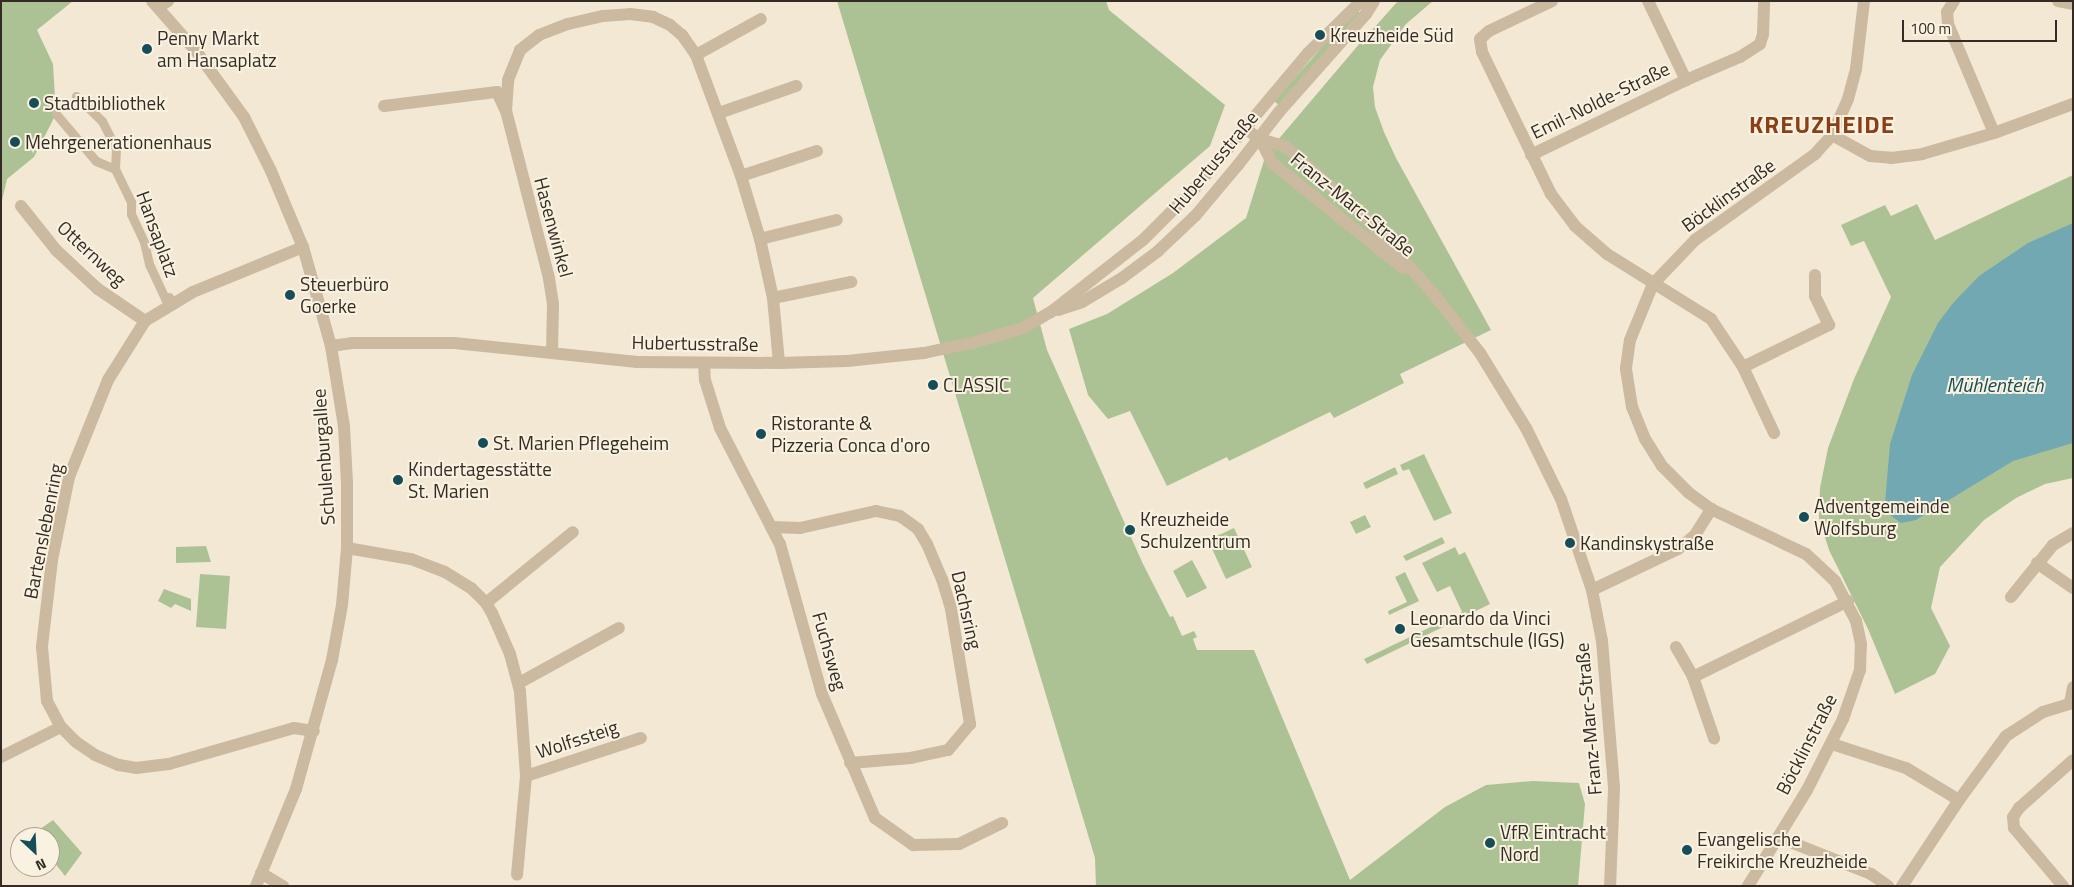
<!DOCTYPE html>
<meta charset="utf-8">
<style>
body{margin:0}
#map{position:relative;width:2074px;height:887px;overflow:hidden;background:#f3e8d4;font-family:"Titillium Web",sans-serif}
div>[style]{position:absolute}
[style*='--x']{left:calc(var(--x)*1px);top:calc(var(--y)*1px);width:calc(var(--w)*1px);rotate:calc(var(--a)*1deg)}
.green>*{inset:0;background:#adc294}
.water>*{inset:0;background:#71a8b2}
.pedestrian>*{height:9px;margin:-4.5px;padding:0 4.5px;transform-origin:4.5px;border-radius:4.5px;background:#cbb9a0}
.minor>*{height:12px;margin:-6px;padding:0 6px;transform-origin:6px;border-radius:6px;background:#cbb9a0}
.tertiary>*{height:12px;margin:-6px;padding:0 6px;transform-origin:6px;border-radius:6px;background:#cbb9a0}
.dots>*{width:14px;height:14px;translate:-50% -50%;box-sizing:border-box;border:2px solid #faf2e1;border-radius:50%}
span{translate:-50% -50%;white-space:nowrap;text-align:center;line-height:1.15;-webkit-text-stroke:4px #faf2e1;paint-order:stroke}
.poi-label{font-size:19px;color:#342b24}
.left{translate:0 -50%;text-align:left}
.street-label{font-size:19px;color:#342b24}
.water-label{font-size:20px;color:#164d59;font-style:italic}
.district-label{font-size:24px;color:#8a3f16;font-weight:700;letter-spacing:1px}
.frame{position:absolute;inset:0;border:2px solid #342b24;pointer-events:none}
.north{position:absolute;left:10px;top:827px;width:50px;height:50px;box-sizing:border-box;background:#faf2e1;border:1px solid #aba295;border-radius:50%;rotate:155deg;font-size:14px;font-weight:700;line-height:20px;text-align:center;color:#342b24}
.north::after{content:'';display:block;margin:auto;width:18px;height:22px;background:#164d59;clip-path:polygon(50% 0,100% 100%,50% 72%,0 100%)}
.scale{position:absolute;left:1902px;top:20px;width:155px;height:22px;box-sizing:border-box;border:2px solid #342b24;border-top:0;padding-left:6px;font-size:15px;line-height:18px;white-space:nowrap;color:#342b24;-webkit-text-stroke:4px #faf2e1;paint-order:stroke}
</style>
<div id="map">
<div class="green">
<i style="clip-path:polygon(1px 1px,73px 1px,37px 30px,53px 64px,56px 114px,34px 157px,7px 179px,1px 205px)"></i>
<i style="clip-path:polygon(837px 1px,1106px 1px,1109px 10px,1225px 105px,1210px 146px,1033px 298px,1047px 350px,1143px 564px,1170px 617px,1173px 616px,1182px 636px,1194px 631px,1197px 637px,1193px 639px,1197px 650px,1254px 650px,1350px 880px,1445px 807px,1486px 785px,1533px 781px,1579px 783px,1585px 804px,1578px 886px,1096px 886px,1095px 858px)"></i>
<i style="clip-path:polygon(1398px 1px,1433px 1px,1406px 24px,1380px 60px,1373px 87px,1375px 107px,1384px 132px,1396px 158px,1491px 330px,1400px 374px,1404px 383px,1334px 418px,1330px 412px,1229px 461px,1227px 457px,1167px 486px,1130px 411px,1108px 419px,1088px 395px,1069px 329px,1107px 314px,1173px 273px,1246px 218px,1266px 154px,1360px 43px,1363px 45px,1368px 41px,1365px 38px)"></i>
<i style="clip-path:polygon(1356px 9px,1360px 13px,1280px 106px,1274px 101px)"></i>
<i style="clip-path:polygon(2073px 175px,2073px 478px,2045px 484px,2016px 498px,1984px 520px,1940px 567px,1931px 608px,1950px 646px,1935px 674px,1895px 694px,1868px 629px,1829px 550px,1819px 518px,1820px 488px,1828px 448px,1854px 379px,1891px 297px,1864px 241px,1851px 246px,1841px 225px,1885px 205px,1891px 216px,1917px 204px,1935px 240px)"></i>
<i style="clip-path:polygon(1424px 454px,1452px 513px,1434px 521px,1409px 469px,1403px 471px,1400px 465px)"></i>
<i style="clip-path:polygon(1395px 467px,1398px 474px,1366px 489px,1363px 483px)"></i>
<i style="clip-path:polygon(1365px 515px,1371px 527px,1356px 534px,1350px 522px)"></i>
<i style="clip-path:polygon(1234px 528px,1252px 567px,1226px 579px,1208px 540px)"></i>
<i style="clip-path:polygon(1442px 537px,1445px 543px,1406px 561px,1403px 556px)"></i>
<i style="clip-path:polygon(206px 546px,211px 562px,176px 563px,176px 547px)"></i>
<i style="clip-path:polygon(1455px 547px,1459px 555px,1465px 552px,1490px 604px,1367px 664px,1364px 659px,1462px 612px,1450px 586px,1437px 592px,1422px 563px)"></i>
<i style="clip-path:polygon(1192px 560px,1207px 588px,1187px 598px,1173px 571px)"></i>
<i style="clip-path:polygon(1405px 572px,1419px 601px,1389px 615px,1388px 611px,1407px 602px,1395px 577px)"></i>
<i style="clip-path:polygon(200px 574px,230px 576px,226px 629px,196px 627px)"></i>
<i style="clip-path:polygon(164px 589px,191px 599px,191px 611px,175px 604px,171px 608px,158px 601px)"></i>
<i style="clip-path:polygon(53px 820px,82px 853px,65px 876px,50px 857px,50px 837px,35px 837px,33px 834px)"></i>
</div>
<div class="water">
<i style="clip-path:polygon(2073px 223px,2073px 443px,2013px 461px,1916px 520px,1901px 523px,1890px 515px,1885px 503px,1890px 444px,1912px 375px,1938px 323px,1953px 303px,1979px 276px,2028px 243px)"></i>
</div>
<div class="pedestrian">
<i style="--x:76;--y:96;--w:36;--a:44"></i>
<i style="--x:102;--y:121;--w:31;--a:63"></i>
<i style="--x:116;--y:149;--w:20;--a:93"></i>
<i style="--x:56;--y:114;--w:62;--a:49.6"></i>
<i style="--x:96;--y:161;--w:21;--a:23"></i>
<i style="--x:115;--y:169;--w:37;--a:64"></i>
<i style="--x:131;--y:202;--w:12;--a:90"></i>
<i style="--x:131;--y:214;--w:31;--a:65"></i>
<i style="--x:144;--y:242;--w:23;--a:77"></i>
<i style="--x:149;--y:264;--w:38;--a:65"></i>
<i style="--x:165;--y:299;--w:4;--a:-27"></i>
<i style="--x:169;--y:297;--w:7;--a:63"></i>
</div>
<div class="minor">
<i style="--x:1552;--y:1;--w:70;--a:154.5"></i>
<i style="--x:1489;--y:31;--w:12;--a:138"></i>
<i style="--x:1480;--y:39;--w:13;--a:81"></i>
<i style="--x:1482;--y:52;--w:158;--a:64.1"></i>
<i style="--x:1551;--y:194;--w:40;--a:53"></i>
<i style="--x:1575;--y:226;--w:43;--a:41.2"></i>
<i style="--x:1607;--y:254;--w:123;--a:32"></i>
<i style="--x:1711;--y:319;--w:58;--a:56.3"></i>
<i style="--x:1743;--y:367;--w:73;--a:64.8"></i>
<i style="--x:1648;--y:1;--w:88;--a:64.3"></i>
<i style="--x:1686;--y:80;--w:59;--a:-23.1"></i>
<i style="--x:1740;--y:57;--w:24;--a:-33"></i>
<i style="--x:1760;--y:44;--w:10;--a:-73"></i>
<i style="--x:1763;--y:34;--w:33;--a:-88"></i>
<i style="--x:1954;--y:1;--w:13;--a:122"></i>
<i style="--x:1947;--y:12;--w:12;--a:85"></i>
<i style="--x:1948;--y:24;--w:118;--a:67.1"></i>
<i style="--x:2058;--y:1;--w:15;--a:11"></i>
<i style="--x:158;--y:7;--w:12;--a:-31"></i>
<i style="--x:696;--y:55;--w:74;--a:-29"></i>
<i style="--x:384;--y:106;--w:114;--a:-7.1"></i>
<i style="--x:497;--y:92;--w:19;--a:65"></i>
<i style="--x:719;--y:113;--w:82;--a:-19.3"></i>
<i style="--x:1246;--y:129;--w:17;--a:36"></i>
<i style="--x:1260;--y:139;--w:26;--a:16"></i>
<i style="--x:1285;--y:146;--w:104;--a:41.5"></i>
<i style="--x:1363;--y:215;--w:103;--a:48.1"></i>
<i style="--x:1432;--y:292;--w:78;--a:51.8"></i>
<i style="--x:1480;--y:353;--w:88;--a:58.5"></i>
<i style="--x:1526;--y:428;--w:79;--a:63.8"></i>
<i style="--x:1561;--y:499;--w:96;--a:71.2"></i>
<i style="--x:1592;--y:590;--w:52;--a:78.9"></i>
<i style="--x:1602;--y:641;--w:147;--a:85.3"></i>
<i style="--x:1614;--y:788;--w:98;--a:92.3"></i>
<i style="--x:1832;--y:135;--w:43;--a:28.9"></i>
<i style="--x:1870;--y:156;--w:21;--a:5"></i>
<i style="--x:1891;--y:158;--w:31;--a:-7"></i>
<i style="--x:1922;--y:154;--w:75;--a:-16.3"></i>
<i style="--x:1994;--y:133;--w:84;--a:-20.2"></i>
<i style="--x:1260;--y:139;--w:27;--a:63"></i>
<i style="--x:1272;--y:163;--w:168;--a:38.7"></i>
<i style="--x:1531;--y:155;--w:172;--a:-25.8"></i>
<i style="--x:741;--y:176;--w:80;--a:-18.2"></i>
<i style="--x:21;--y:206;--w:56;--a:51.5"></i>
<i style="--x:56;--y:250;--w:57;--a:42.9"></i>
<i style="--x:98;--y:289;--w:57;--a:34.2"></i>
<i style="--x:760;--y:239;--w:79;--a:-13.9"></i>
<i style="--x:303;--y:247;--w:119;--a:157.8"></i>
<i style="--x:193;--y:292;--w:56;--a:148.9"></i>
<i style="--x:145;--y:321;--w:70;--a:122.1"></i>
<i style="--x:108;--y:380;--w:105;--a:111.9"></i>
<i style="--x:69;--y:477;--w:85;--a:101.6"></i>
<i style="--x:52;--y:560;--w:88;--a:96.6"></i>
<i style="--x:42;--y:647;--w:54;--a:84.7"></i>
<i style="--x:47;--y:701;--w:30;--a:62"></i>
<i style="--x:61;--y:727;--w:21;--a:45"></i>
<i style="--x:76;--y:742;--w:23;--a:34"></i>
<i style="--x:95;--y:755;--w:26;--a:23"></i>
<i style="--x:119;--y:765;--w:17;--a:10"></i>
<i style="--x:136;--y:768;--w:33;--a:-7"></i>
<i style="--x:169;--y:764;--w:130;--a:-16.1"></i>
<i style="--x:294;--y:728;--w:20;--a:9"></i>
<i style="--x:773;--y:298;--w:80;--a:-11.6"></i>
<i style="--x:552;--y:352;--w:48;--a:-88.8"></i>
<i style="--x:553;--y:304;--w:26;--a:-99"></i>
<i style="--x:549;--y:278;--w:172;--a:-104.4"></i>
<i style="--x:506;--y:111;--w:31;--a:-86"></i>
<i style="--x:508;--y:80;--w:32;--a:-68"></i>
<i style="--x:520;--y:50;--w:24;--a:-38"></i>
<i style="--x:539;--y:35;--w:31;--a:-21"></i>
<i style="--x:568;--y:24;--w:36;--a:-13"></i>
<i style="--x:603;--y:16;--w:27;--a:-4"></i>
<i style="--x:630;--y:14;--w:23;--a:7"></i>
<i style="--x:653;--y:17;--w:19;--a:25"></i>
<i style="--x:670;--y:25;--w:16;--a:40"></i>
<i style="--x:682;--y:35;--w:24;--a:55"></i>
<i style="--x:696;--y:55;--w:129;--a:69.6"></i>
<i style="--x:741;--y:176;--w:66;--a:73.2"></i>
<i style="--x:760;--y:239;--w:60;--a:77.6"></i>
<i style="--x:773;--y:298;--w:65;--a:84.7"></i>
<i style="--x:704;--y:363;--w:17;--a:87"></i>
<i style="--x:705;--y:380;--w:50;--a:72.6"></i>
<i style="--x:720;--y:428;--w:131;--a:62.7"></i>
<i style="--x:780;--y:544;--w:156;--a:74.4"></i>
<i style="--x:822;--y:694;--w:135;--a:66.9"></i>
<i style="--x:875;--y:818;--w:47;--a:35.4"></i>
<i style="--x:913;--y:845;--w:46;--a:-1.2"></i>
<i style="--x:959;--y:844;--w:48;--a:-26"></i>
<i style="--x:1743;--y:367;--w:96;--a:-26"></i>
<i style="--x:1829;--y:325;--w:32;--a:-116"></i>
<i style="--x:1815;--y:296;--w:21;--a:-90"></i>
<i style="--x:771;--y:527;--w:29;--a:2"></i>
<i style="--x:800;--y:528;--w:78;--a:-12.6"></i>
<i style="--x:876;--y:511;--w:25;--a:12"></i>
<i style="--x:900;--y:516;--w:22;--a:36"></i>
<i style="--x:918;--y:529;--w:17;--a:59"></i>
<i style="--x:927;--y:544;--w:38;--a:67"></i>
<i style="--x:942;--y:579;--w:31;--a:73"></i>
<i style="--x:951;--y:609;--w:117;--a:80.6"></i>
<i style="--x:970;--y:724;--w:34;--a:130"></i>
<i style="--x:948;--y:750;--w:38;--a:168"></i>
<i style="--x:911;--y:758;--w:61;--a:175.3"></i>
<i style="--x:347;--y:548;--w:65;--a:9.8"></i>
<i style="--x:411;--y:559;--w:36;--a:21"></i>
<i style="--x:445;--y:572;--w:31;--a:32"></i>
<i style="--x:471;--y:588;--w:21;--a:45"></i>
<i style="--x:486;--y:603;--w:12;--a:59"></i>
<i style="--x:492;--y:613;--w:45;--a:66.3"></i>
<i style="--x:510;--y:654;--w:39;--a:75"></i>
<i style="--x:520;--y:692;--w:84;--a:85.9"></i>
<i style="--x:526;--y:776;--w:99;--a:95.2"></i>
<i style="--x:2037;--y:563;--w:44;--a:34.8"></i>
<i style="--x:1592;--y:590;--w:95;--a:-25.5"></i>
<i style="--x:1678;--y:549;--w:22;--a:-39"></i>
<i style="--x:1695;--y:535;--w:31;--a:-58"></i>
<i style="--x:2011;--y:597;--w:67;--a:-51.1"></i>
<i style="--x:2053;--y:545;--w:23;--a:-31"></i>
<i style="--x:486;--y:603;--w:112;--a:-39.2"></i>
<i style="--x:1676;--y:647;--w:34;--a:60"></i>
<i style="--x:1693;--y:677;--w:65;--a:71"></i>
<i style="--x:1693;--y:677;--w:173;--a:-26.1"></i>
<i style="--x:519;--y:683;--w:114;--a:-28.8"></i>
<i style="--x:2070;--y:703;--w:16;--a:-79"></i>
<i style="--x:1832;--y:744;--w:78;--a:18"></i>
<i style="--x:1906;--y:768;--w:62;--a:31.1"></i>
<i style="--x:1;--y:757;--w:67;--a:-26.6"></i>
<i style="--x:526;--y:776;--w:121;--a:-18.3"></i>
<i style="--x:1778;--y:837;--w:100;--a:21.7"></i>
<i style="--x:1871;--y:874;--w:21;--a:35"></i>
<i style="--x:261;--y:873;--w:26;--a:31"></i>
<i style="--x:1748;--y:886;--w:113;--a:-58.4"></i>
<i style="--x:1807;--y:790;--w:80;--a:-63.1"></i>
<i style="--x:1843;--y:719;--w:52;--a:-70.9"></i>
<i style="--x:1860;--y:670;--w:26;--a:-88"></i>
<i style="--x:1861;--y:644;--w:24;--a:-102"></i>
<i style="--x:1856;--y:621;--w:45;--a:-117.7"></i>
<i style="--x:1835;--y:581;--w:40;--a:-137"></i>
<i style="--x:1806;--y:554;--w:105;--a:-154.7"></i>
<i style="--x:1711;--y:509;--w:29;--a:-144"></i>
<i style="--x:1688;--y:492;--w:37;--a:-135"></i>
<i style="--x:1662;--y:466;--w:32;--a:-122"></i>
<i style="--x:1645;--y:439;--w:35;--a:-112"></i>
<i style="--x:1632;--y:407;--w:39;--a:-99"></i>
<i style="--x:1626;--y:368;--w:28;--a:-82"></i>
<i style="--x:1630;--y:340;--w:61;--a:-67.7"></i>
<i style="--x:1653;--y:284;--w:61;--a:-46.3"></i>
<i style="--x:1695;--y:240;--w:148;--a:-35.6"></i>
<i style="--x:1815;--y:154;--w:25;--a:-48"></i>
<i style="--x:1832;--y:135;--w:39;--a:-66"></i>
<i style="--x:1848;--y:99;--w:31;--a:-75"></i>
<i style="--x:1856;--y:69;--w:68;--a:-83.3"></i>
<i style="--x:1902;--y:886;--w:103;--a:-56.5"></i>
<i style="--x:1959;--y:800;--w:79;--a:-53.7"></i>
<i style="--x:2006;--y:736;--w:44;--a:-33"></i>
<i style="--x:2043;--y:712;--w:31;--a:-17"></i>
<i style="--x:2063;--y:886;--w:76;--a:-130.2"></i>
<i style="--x:2014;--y:828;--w:11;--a:-95"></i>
<i style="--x:2013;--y:817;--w:11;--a:-56"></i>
<i style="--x:2019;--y:808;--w:72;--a:-41.6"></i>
</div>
<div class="tertiary">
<i style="--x:152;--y:1;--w:67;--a:48.7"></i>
<i style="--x:196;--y:51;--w:82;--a:54"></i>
<i style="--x:244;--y:117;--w:60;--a:63.4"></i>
<i style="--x:271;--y:171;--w:82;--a:67.2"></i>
<i style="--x:303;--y:247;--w:103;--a:74.2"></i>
<i style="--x:331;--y:346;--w:81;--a:80.8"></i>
<i style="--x:344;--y:426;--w:57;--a:87"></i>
<i style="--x:347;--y:483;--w:65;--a:90"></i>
<i style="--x:347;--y:548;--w:57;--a:95"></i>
<i style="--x:342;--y:605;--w:56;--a:100.3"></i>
<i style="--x:332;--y:660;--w:134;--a:105.6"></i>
<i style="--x:296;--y:789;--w:105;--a:112.4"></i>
<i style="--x:1058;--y:310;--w:25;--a:-18"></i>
<i style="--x:1082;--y:302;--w:47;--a:-31"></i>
<i style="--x:1122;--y:278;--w:44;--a:-36.6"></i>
<i style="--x:1157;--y:252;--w:54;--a:-43.5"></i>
<i style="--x:1196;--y:215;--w:65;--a:-50"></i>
<i style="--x:1238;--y:165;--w:67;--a:-52.3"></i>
<i style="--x:1279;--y:112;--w:131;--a:-48.4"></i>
<i style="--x:1366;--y:14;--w:15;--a:-58"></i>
<i style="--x:331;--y:346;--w:21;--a:-8"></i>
<i style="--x:352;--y:343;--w:102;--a:0"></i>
<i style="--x:454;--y:343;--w:184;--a:5.9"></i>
<i style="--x:637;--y:362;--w:142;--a:0.4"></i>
<i style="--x:779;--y:363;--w:68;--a:-1.7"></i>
<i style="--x:847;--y:361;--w:77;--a:-5.9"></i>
<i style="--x:924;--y:353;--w:52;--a:-12.2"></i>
<i style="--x:975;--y:342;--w:50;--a:-16.3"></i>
<i style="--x:1023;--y:328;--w:32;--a:-30"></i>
<i style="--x:1051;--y:312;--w:118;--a:-38.1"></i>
<i style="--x:1144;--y:239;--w:72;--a:-45"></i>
<i style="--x:1195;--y:188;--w:176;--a:-50.1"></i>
<i style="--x:1308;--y:53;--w:69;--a:-44.4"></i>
<i style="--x:1357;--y:5;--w:8;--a:-30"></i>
</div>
<div class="dots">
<i style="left:1320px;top:35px;background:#164d59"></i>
<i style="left:147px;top:49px;background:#164d59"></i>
<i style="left:34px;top:103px;background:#164d59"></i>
<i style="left:15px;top:142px;background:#164d59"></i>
<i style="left:290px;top:295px;background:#164d59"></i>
<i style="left:933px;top:385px;background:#164d59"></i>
<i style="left:761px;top:434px;background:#164d59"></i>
<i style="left:483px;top:443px;background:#164d59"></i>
<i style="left:398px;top:480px;background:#164d59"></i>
<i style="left:1804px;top:517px;background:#164d59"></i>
<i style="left:1130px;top:530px;background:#164d59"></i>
<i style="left:1570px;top:543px;background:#164d59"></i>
<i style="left:1400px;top:629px;background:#164d59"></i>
<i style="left:1490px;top:843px;background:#164d59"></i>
<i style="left:1687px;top:850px;background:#164d59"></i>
</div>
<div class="poi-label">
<span class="left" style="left:1330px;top:35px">Kreuzheide Süd</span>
<span class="left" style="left:157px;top:49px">Penny Markt<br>am Hansaplatz</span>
<span class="left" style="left:44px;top:103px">Stadtbibliothek</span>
<span class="left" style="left:25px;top:142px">Mehrgenerationenhaus</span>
<span class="left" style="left:300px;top:295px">Steuerbüro<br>Goerke</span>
<span class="left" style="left:943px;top:385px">CLASSIC</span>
<span class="left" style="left:771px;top:434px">Ristorante &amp;<br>Pizzeria Conca d'oro</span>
<span class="left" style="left:493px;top:443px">St. Marien Pflegeheim</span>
<span class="left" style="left:408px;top:480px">Kindertagesstätte<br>St. Marien</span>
<span class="left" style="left:1814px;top:517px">Adventgemeinde<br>Wolfsburg</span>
<span class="left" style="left:1140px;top:530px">Kreuzheide<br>Schulzentrum</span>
<span class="left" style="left:1580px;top:543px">Kandinskystraße</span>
<span class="left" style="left:1410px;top:629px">Leonardo da Vinci<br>Gesamtschule (IGS)</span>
<span class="left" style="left:1500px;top:843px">VfR Eintracht<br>Nord</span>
<span class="left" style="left:1697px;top:850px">Evangelische<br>Freikirche Kreuzheide</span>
</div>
<div class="street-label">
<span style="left:1600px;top:100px;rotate:-26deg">Emil-Nolde-Straße</span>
<span style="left:1213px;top:162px;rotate:-50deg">Hubertusstraße</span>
<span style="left:1728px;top:195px;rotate:-36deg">Böcklinstraße</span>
<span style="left:1353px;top:204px;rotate:39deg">Franz-Marc-Straße</span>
<span style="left:554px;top:227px;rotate:75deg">Hasenwinkel</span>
<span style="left:158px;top:234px;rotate:70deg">Hansaplatz</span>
<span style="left:92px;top:253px;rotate:43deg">Otternweg</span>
<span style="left:695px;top:343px;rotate:1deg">Hubertusstraße</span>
<span style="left:323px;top:457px;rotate:-94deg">Schulenburgallee</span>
<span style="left:43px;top:531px;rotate:-79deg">Bartenslebenring</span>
<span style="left:967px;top:610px;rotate:77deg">Dachsring</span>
<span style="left:830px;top:651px;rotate:74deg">Fuchsweg</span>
<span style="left:1588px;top:719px;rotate:-95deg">Franz-Marc-Straße</span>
<span style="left:577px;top:739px;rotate:-18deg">Wolfssteig</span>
<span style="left:1806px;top:744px;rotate:-63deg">Böcklinstraße</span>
</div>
<div class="water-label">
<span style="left:1995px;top:384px">Mühlenteich</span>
</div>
<div class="district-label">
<span style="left:1822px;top:125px">KREUZHEIDE</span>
</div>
<div class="frame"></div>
<div class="north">N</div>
<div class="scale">100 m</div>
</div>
